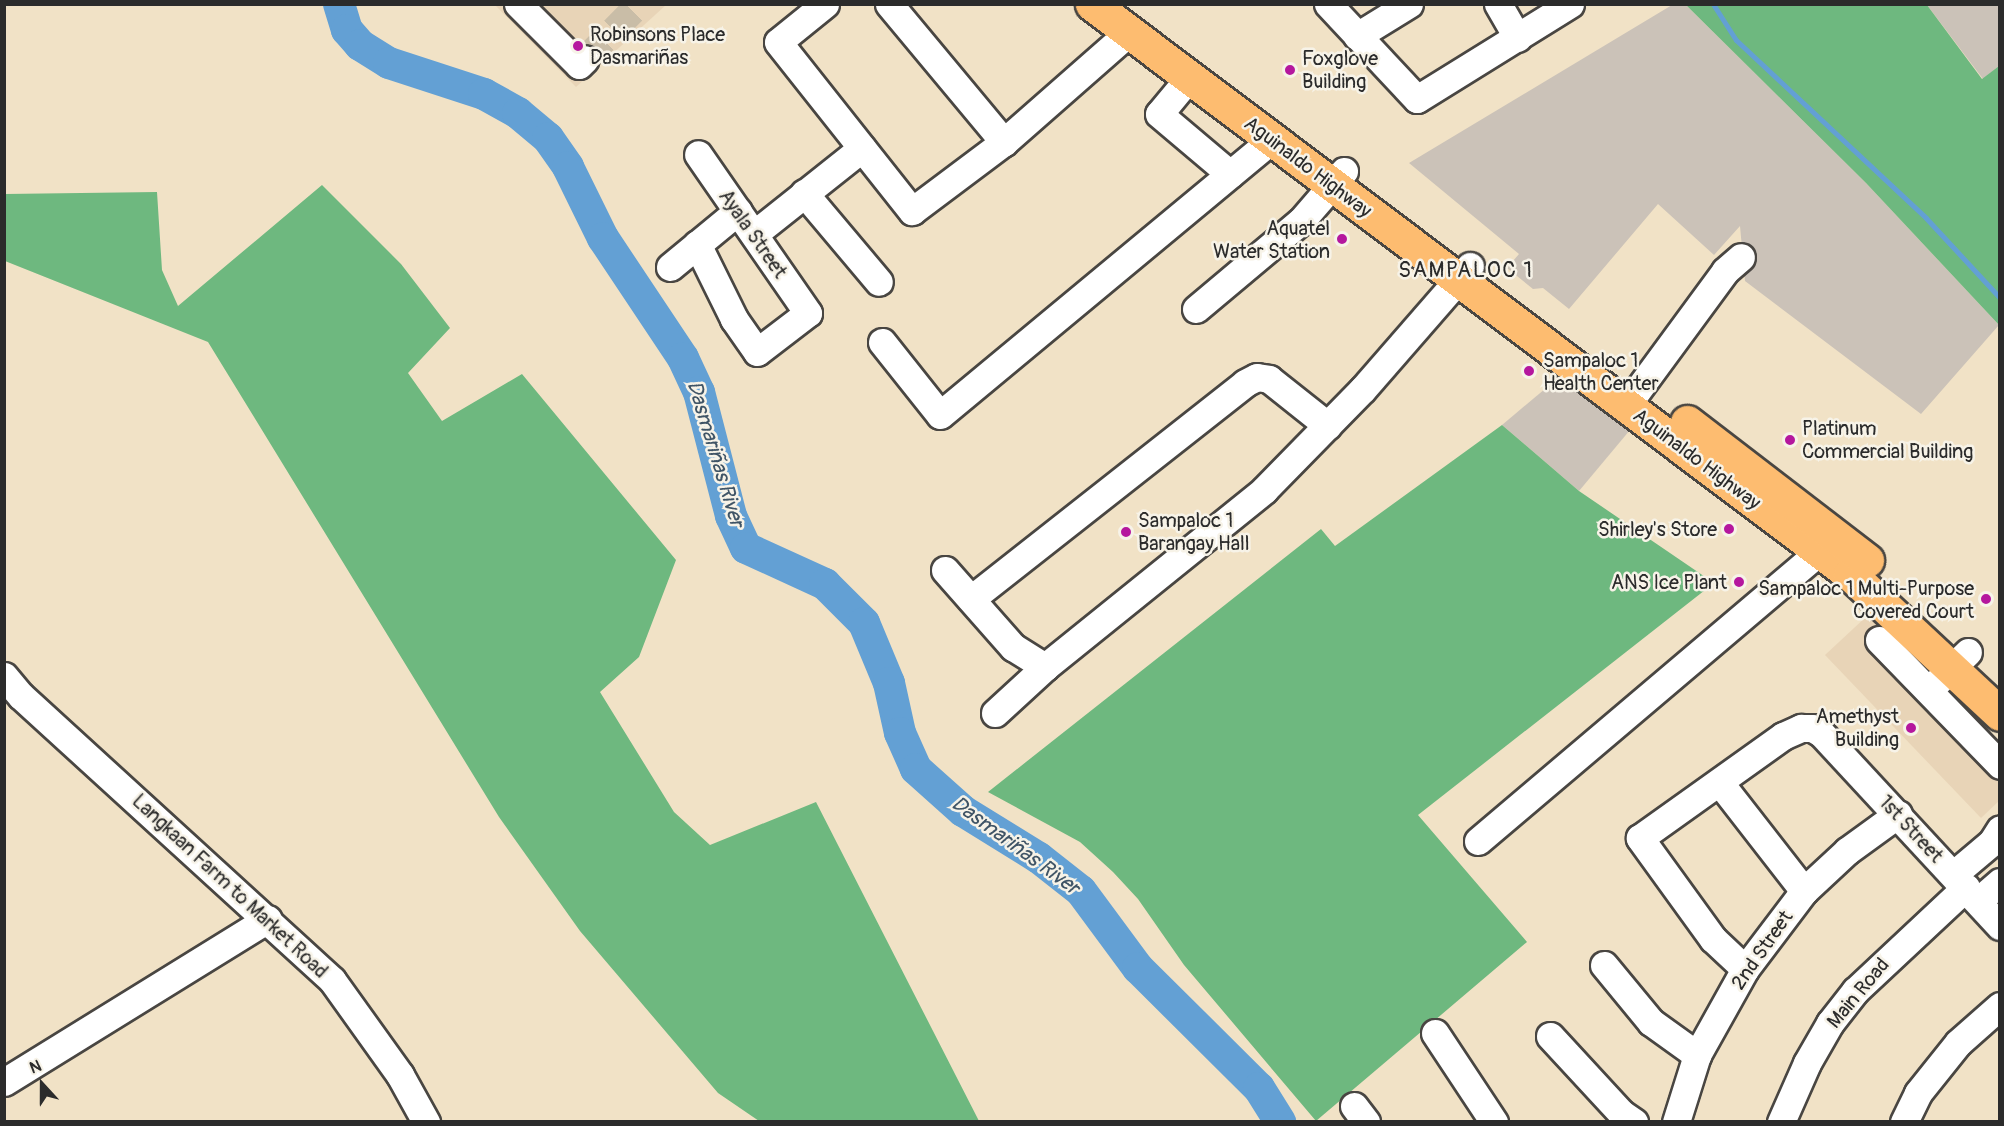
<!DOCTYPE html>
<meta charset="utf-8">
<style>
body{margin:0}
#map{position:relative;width:2004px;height:1126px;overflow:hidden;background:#f1e2c6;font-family:Pangolin,sans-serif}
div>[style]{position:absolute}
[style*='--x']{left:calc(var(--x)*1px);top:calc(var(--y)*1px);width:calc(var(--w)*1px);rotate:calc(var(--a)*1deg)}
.built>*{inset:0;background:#e8d4b7}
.industrial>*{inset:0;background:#cbc2b8}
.forest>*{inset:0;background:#6eb87f}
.stream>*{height:5px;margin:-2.5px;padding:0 2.5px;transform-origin:2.5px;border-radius:2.5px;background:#63a0d4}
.river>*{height:32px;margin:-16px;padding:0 16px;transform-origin:16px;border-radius:16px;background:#63a0d4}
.minor-tunnel>*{height:27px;margin-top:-13.5px;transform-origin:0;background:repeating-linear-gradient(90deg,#c9bda7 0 27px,transparent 0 41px)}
.roads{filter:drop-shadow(2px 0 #494642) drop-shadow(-2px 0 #494642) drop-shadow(0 2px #494642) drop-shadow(0 -2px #494642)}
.minor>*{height:27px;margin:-13.5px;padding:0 13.5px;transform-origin:13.5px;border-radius:13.5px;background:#fff}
.major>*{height:33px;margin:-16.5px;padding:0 16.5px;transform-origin:16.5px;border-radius:16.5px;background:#fdbc70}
.dots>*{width:16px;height:16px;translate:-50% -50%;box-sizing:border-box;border:3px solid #f7f3e8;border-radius:50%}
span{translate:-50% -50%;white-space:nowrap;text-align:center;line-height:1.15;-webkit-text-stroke:5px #f7f3e8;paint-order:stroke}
.poi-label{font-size:20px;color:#2b2b2b}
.left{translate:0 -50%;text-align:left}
.right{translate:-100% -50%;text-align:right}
.street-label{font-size:20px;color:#2b2b2b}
.water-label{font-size:21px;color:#3f5466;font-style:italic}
.quarter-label{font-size:22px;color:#2b2b2b;letter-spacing:1.5px}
.frame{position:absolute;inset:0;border:6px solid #2b2b2b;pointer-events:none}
.north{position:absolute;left:12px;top:1054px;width:60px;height:60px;-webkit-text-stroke:4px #f7f3e8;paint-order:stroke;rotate:339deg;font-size:16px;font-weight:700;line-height:24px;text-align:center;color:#2b2b2b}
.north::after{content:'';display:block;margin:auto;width:21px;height:27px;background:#2b2b2b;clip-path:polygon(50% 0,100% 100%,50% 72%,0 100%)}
</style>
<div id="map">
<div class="built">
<i style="clip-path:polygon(495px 5px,666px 5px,576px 87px)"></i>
<i style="clip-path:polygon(1868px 615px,1999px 751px,1999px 801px,1981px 818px,1825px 655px)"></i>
</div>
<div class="industrial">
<i style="clip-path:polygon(1672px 5px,1686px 5px,1866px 183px,1999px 325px,1921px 414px,1745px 281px,1740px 226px,1714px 255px,1658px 204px,1569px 309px,1543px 288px,1533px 289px,1507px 268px,1519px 254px,1409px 163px)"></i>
<i style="clip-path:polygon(1927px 5px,1999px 5px,1999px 66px,1983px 79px)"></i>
<i style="clip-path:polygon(1558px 378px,1630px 430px,1579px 491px,1502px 425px)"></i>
</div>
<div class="forest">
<i style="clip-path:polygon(1686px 5px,1927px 5px,1982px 79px,1999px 66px,1999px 325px,1866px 183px)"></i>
<i style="clip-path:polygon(322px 185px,401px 264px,450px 328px,408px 373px,442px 421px,522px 374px,676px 560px,639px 657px,600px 692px,674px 812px,710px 845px,816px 802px,979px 1121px,759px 1121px,718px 1093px,580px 931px,499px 817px,208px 342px,5px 261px,5px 194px,157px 192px,162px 270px,178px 306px)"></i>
<i style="clip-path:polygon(1502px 425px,1579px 491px,1714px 583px,1418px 815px,1527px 942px,1316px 1121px,1184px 965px,1138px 899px,1113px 872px,1080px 842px,988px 792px,1321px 529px,1335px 546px)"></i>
</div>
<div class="stream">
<i style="--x:1713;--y:4;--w:43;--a:57.4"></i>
<i style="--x:1736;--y:40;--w:260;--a:43.1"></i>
<i style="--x:1926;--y:218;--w:109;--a:47.2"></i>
</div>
<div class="river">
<i style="--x:339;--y:4;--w:27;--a:73"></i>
<i style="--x:347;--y:30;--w:20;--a:49"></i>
<i style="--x:360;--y:45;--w:34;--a:32"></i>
<i style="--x:389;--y:63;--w:100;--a:18.1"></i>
<i style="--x:484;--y:94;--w:39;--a:29"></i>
<i style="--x:518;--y:113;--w:39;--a:40"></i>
<i style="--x:548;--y:138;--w:35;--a:55"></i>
<i style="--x:568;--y:167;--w:79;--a:63.8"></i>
<i style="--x:603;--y:238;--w:144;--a:56.3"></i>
<i style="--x:683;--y:358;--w:38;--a:65"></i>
<i style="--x:699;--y:392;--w:128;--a:75.5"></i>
<i style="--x:731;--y:516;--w:35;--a:65"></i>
<i style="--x:746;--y:548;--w:87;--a:24.5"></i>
<i style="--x:825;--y:584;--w:55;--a:45"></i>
<i style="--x:864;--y:623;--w:65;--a:67.4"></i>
<i style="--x:889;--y:683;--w:51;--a:77.6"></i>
<i style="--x:900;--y:733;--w:39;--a:66"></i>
<i style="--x:916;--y:769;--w:63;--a:41.8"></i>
<i style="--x:963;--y:811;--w:89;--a:31.7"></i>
<i style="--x:1039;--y:858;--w:53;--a:38.2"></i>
<i style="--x:1081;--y:891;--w:96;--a:53.5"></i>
<i style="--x:1138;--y:968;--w:170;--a:44.8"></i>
<i style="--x:1259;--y:1088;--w:40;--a:58"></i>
</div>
<div class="minor-tunnel">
<i style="--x:585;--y:59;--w:77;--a:-45.5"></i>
</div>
<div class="roads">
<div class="minor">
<i style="--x:518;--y:4;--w:86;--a:45"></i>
<i style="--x:579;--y:65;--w:8;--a:-45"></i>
<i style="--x:825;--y:4;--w:60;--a:141"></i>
<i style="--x:778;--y:42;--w:216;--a:51.6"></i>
<i style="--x:912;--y:211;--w:115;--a:-36.9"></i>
<i style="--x:1004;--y:142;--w:164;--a:-41.3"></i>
<i style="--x:889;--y:4;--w:180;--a:50.2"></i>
<i style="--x:1328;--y:4;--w:130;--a:46.9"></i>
<i style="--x:1417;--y:99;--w:180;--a:-31.8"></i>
<i style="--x:1498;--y:4;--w:39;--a:60"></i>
<i style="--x:1357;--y:36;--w:61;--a:-31.6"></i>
<i style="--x:1188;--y:79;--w:45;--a:129.6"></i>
<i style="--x:1159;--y:114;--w:93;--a:40.2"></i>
<i style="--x:804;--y:193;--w:116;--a:49.9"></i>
<i style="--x:754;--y:234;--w:138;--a:-38.5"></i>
<i style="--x:697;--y:244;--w:84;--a:63.7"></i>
<i style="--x:734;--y:319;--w:40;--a:55.1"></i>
<i style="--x:757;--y:352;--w:64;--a:-37.4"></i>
<i style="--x:808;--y:313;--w:193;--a:-124.7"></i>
<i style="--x:670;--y:267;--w:88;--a:-39.5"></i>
<i style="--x:1196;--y:309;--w:137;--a:-40"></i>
<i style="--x:1301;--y:221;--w:66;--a:-49.3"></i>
<i style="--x:882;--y:342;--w:93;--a:51.5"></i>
<i style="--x:940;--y:415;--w:430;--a:-39.7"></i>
<i style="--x:1626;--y:406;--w:167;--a:-53.7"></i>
<i style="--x:1725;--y:271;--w:21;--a:-41"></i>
<i style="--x:945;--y:570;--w:103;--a:48.6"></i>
<i style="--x:1013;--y:647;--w:38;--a:32"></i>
<i style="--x:971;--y:599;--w:349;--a:-38.2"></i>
<i style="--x:1245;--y:383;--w:13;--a:-27"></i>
<i style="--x:1257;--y:377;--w:12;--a:9"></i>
<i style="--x:1269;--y:379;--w:75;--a:38.5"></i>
<i style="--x:1879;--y:640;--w:174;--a:45.9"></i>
<i style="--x:4;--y:676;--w:26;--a:50"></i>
<i style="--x:21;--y:696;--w:421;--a:42.4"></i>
<i style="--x:332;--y:980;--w:117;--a:54.4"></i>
<i style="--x:400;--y:1075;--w:54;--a:61"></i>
<i style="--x:1937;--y:682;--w:43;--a:-44.1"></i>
<i style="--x:995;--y:713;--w:68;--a:-42.6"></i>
<i style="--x:1045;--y:667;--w:282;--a:-38.9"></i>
<i style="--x:1264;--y:490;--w:141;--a:-45.6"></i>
<i style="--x:1363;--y:389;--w:163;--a:-49"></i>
<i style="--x:1720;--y:783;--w:137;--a:52.1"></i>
<i style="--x:1478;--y:841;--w:448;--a:-40.3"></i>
<i style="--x:1954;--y:874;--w:50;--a:-40.1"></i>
<i style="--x:1992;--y:842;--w:15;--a:-58"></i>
<i style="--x:1978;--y:901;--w:29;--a:-41"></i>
<i style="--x:1604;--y:965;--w:74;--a:50.5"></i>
<i style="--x:1651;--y:1022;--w:57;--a:35.7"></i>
<i style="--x:1745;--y:969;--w:44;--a:-136.8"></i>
<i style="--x:1713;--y:939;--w:125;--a:-125.9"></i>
<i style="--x:1640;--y:838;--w:176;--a:-35.5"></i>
<i style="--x:1783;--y:736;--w:20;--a:-24"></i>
<i style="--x:1801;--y:728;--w:11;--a:0"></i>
<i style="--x:1812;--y:728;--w:10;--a:29"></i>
<i style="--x:1821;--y:733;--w:263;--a:47.2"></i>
<i style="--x:1435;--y:1033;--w:107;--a:56.5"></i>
<i style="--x:1550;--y:1036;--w:105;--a:47.3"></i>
<i style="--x:1621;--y:1113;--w:16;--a:35"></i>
<i style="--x:4;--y:1082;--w:310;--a:-31.7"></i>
<i style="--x:1354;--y:1106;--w:20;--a:53"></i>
<i style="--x:1676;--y:1122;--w:70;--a:-72.6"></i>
<i style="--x:1697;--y:1055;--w:98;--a:-60.8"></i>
<i style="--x:1745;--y:969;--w:98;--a:-52.9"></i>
<i style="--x:1804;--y:891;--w:59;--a:-42.9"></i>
<i style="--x:1847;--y:851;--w:63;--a:-36"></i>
<i style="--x:1781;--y:1122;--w:64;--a:-66.2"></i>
<i style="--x:1807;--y:1063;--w:46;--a:-60.1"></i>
<i style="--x:1830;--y:1023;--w:41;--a:-52"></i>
<i style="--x:1855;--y:991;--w:152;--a:-43.1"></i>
<i style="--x:1904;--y:1122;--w:32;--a:-64"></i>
<i style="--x:1918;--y:1093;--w:64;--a:-51.3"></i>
<i style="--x:1958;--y:1043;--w:56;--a:-41.4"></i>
</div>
<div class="major">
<i style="--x:1092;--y:4;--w:948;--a:36.94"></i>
<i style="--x:1850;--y:574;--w:205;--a:43"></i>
<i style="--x:1687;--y:422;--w:227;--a:37.5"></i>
</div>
</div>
<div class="dots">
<i style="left:578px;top:46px;background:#b5179e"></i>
<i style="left:1290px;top:70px;background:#b5179e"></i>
<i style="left:1342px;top:239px;background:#b5179e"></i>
<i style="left:1529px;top:371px;background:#b5179e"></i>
<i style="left:1790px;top:440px;background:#b5179e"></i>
<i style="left:1729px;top:529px;background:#b5179e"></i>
<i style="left:1126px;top:532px;background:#b5179e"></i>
<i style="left:1739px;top:582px;background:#b5179e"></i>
<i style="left:1986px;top:599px;background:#b5179e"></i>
<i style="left:1911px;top:728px;background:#b5179e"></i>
</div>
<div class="poi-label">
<span class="left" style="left:590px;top:46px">Robinsons Place<br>Dasmariñas</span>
<span class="left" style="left:1302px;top:70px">Foxglove<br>Building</span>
<span class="right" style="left:1330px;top:240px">Aquatel<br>Water Station</span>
<span class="left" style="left:1543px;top:372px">Sampaloc 1<br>Health Center</span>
<span class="left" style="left:1802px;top:440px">Platinum<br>Commercial Building</span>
<span class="left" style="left:1138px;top:532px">Sampaloc 1<br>Barangay Hall</span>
<span class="right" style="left:1717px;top:529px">Shirley's Store</span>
<span class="right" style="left:1727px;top:582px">ANS Ice Plant</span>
<span class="right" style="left:1974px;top:600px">Sampaloc 1 Multi-Purpose<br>Covered Court</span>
<span class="right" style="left:1899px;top:728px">Amethyst<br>Building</span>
</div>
<div class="street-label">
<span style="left:1308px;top:167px;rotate:37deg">Aguinaldo Highway</span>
<span style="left:753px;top:234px;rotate:55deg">Ayala Street</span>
<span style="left:1697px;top:459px;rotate:37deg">Aguinaldo Highway</span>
<span style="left:1911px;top:829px;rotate:47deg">1st Street</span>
<span style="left:230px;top:886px;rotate:43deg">Langkaan Farm to Market Road</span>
<span style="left:1762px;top:950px;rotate:-55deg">2nd Street</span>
<span style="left:1858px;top:993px;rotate:-50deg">Main Road</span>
</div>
<div class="water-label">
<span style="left:715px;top:454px;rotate:73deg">Dasmariñas River</span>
<span style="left:1015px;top:846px;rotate:36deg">Dasmariñas River</span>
</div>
<div class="quarter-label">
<span style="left:1466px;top:271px">SAMPALOC 1</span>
</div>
<div class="frame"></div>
<div class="north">N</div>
</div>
